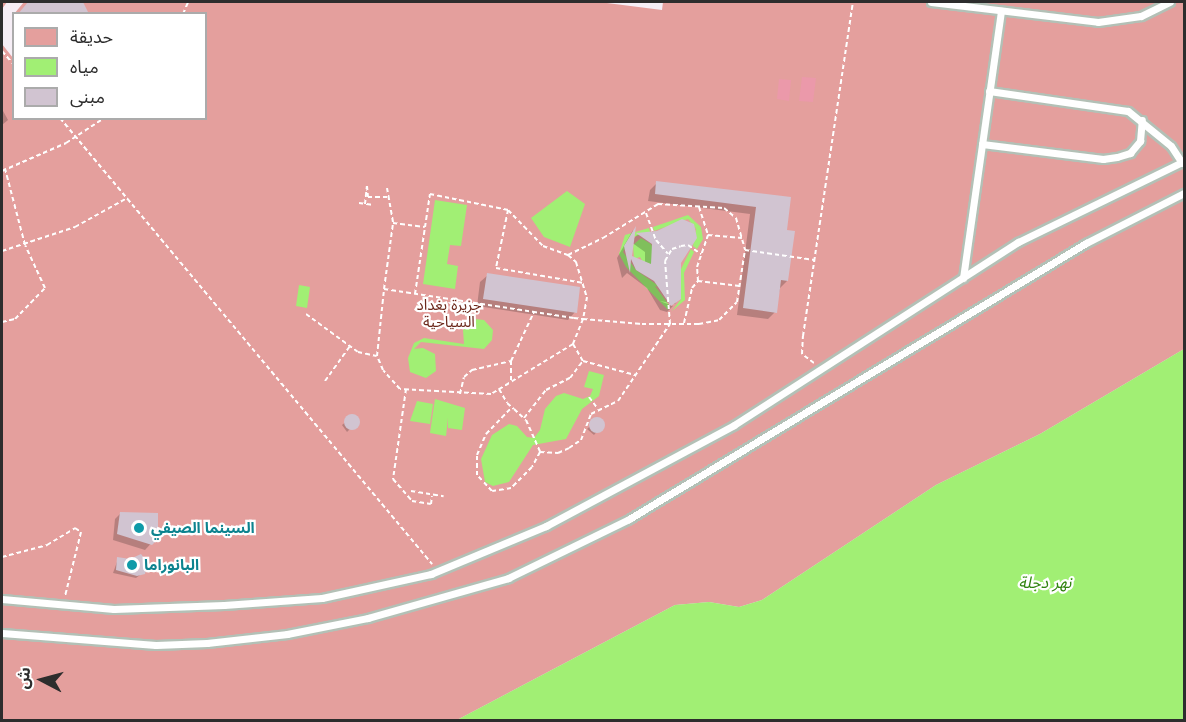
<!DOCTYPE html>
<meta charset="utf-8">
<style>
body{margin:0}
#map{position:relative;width:1186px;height:722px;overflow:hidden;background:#ede0ee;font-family:Arial,"Noto Sans Arabic",sans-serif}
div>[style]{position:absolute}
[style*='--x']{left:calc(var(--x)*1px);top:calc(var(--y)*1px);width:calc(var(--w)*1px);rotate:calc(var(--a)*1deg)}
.green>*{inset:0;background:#e49f9d}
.pitch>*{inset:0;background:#eb99aa}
.plaza>*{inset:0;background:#f6eef6}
.water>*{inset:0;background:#a1ef74}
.shadow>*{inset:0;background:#0003}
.building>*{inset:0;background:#d1c4d1}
.round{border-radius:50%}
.path>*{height:2px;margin-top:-1px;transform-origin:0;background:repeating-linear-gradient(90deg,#fff 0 4.5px,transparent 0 7.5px)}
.roads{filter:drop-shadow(2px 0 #b3c0b6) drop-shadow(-2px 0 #b3c0b6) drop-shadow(0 2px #b3c0b6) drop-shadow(0 -2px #b3c0b6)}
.service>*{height:7px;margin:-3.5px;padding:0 3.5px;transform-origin:3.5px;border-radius:3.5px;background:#fff}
.dots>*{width:16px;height:16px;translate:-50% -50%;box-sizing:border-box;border:3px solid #fff;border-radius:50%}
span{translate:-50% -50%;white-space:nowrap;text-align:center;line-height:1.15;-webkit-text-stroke:4.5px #fff;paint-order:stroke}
.park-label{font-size:15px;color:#6c281b}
.culture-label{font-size:15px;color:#0d838f;font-weight:700}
.left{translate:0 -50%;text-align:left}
.water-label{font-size:16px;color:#30840f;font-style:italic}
.frame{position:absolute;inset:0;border:3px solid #2d2d2d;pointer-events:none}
.legend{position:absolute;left:12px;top:12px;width:195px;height:108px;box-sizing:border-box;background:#fff;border:2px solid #ababab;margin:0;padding:8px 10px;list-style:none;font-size:18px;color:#2d2d2d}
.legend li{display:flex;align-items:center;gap:12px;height:30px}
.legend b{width:30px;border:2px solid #ababab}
.north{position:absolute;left:12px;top:650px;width:60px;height:60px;-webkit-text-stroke:4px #fff;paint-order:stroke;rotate:276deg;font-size:16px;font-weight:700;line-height:24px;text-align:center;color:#2d2d2d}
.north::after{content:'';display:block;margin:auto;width:21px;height:27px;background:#2d2d2d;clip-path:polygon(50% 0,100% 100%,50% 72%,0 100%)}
</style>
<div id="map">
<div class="green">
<i style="clip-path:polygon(evenodd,2px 2px,1184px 2px,1184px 349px,1040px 434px,936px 485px,762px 600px,739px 607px,709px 602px,675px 605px,457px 720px,2px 720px,2px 2px,14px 14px,206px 14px,206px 118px,14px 118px,14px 14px)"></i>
</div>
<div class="pitch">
<i style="clip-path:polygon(802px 77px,816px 78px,813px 102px,799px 101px)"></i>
<i style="clip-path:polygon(779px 79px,791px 80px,789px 101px,777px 99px)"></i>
</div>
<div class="plaza">
<i style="clip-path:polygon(7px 2px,24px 2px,14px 14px,13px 58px,2px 44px,2px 9px)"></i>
<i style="clip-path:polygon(599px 2px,663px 2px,662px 10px)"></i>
</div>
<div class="water">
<i style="clip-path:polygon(567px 191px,585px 204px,570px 247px,544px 237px,531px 218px)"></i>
<i style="clip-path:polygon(435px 200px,467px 205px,461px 246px,450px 245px,447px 264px,458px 266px,455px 289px,423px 284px)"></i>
<i style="clip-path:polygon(688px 215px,701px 227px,703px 239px,697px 249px,693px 246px,696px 229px,688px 219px,654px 231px,653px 227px)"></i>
<i style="clip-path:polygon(649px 228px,650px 232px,630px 238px,623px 252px,636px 270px,660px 287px,655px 286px,669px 305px,668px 310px,626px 267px,619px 254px,625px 235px)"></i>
<i style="clip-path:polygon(641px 238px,651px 244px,659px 262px,645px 266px,640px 257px,634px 259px,633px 245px)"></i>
<i style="clip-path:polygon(691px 249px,694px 252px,684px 273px,685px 300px,672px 311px,681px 299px,679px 273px)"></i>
<i style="clip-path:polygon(299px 285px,310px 287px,307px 308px,296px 306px)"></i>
<i style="clip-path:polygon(475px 319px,484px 320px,493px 330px,492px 340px,484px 349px,421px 342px,414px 349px,423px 348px,435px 354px,436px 371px,426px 378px,410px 372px,408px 358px,414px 343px,424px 338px,464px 344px,463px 330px)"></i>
<i style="clip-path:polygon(1184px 349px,1184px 720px,457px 720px,675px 605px,709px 602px,739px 607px,762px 600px,936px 485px,1040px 434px)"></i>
<i style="clip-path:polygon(589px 371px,604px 375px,599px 396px,582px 409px,566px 439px,533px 445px,509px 482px,493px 486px,485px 482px,481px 459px,492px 435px,509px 424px,517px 426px,527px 437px,534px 438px,540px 430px,545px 409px,556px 396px,564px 393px,583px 399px,590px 396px,593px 389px,584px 387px)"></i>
<i style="clip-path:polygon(435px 399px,465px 408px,462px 430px,448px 428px,448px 418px,446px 436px,430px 433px)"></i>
<i style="clip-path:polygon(417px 401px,433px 404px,430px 424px,410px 421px)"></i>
</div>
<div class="shadow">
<i style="clip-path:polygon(32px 2px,80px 2px,82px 3px,28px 6px)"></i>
<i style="clip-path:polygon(2px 109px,8px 120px,2px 125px)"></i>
<i style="clip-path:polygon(657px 183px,789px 198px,785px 231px,787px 281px,780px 288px,775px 312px,768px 319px,737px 315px,750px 214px,648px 201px,650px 190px)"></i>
<i style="clip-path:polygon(evenodd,633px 230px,632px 240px,637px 235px,657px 232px,680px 263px,680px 296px,675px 304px,660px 301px,673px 306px,667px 312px,660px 310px,647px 288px,627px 273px,622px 278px,617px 258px,633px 230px,631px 242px,645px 252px,645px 263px,630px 257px,631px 242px)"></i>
<i style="clip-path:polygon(488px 275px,575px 312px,568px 320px,477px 306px,480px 282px)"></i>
<i style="clip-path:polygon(353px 416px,358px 421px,347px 432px,342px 425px)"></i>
<i style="clip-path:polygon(598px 419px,603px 424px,594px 435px,587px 429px)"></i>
<i style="clip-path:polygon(121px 513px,156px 538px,145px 550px,113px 540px,115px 519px)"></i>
<i style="clip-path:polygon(118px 559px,140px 575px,136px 578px,113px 573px)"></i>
</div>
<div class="building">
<i style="clip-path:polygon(83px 2px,89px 14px,18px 14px,28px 2px)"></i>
<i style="clip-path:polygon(656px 181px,791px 197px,787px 230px,795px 231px,788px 281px,781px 280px,777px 313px,743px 308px,756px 207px,655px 194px)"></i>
<i style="clip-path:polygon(682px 219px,694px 224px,697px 238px,681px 263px,681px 299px,671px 306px,654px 281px,636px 270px,631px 259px,630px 273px,624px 246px,636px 226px,632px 256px,651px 264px,652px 244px,636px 233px,657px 231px)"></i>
<i style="clip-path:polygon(487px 273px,580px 287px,577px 313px,483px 299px)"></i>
<i class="round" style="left:344px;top:414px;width:16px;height:16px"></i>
<i class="round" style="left:589px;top:417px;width:16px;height:16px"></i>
<i style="clip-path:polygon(120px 512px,158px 513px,158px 539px,152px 545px,117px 534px)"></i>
<i style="clip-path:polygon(141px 554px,148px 563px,145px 574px,137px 576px,116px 570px,117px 557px,130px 559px)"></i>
</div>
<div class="path">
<i style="--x:183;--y:14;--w:13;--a:-67"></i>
<i style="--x:2;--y:51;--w:18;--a:49"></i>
<i style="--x:60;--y:118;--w:581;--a:50.17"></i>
<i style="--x:2;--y:171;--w:70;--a:-23.6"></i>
<i style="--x:66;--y:143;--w:45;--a:-33.3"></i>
<i style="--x:387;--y:188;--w:36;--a:80"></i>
<i style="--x:359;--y:203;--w:15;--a:8"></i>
<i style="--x:365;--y:204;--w:18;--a:-84"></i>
<i style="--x:367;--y:186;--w:11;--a:85"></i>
<i style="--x:368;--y:197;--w:20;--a:0"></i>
<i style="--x:699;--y:207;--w:29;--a:72"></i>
<i style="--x:708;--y:235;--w:34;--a:5"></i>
<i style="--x:508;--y:210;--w:59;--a:101.7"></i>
<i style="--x:496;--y:268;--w:89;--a:9.7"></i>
<i style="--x:646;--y:213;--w:29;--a:70"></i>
<i style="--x:656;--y:240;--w:18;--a:49"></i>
<i style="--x:2;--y:251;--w:77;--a:-18.2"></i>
<i style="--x:75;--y:227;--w:60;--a:-29.1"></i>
<i style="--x:568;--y:255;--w:39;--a:-26"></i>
<i style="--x:603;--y:238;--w:65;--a:-31.7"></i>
<i style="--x:658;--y:204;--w:66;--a:3.5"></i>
<i style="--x:724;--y:208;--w:16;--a:40"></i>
<i style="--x:736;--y:218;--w:33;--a:74"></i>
<i style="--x:698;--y:281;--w:14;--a:-94"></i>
<i style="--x:697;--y:267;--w:34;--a:-71"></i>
<i style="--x:384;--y:289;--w:67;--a:-82.2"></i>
<i style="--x:393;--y:223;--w:32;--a:7"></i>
<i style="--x:415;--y:294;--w:101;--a:-81.5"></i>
<i style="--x:430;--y:194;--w:80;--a:11.6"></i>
<i style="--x:508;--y:210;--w:50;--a:45.8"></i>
<i style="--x:543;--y:246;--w:27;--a:20"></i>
<i style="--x:568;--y:255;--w:11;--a:41"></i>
<i style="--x:576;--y:262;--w:37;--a:73"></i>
<i style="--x:587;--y:297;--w:22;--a:100"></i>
<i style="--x:583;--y:319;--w:27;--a:112"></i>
<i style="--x:573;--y:344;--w:96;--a:148.6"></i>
<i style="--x:491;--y:394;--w:91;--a:-176.9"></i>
<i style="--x:400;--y:389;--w:25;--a:-132"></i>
<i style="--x:383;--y:370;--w:15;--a:-113"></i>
<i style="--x:377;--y:356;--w:67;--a:-84"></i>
<i style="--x:384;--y:289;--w:192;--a:8.7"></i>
<i style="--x:574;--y:318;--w:9;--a:6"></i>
<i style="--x:583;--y:319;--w:59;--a:4.8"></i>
<i style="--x:642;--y:324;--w:57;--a:0"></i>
<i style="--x:699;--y:324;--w:20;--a:-11"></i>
<i style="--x:719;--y:320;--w:25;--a:-45"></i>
<i style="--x:737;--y:302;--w:53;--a:-81.3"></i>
<i style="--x:745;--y:250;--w:70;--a:8.2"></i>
<i style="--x:306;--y:314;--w:64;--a:36.2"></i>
<i style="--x:358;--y:352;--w:19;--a:12"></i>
<i style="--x:2;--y:322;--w:13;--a:-13"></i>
<i style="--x:15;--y:319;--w:43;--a:-45.9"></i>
<i style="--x:45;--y:288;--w:47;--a:-114.9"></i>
<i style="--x:25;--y:245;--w:79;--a:-104.7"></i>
<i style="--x:684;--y:323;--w:36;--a:-77"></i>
<i style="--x:692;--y:288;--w:9;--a:-49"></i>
<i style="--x:698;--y:281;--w:42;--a:6.8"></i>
<i style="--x:573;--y:344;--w:20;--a:60"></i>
<i style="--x:583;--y:361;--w:54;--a:15.1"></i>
<i style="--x:511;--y:361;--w:21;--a:90"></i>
<i style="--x:814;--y:363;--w:15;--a:-143"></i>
<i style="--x:802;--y:354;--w:18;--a:-87"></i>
<i style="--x:803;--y:336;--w:338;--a:-81.5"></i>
<i style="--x:325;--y:381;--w:43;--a:-54.5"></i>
<i style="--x:406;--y:389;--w:91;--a:98.2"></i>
<i style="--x:393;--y:479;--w:29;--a:49"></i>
<i style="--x:412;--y:501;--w:19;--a:9"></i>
<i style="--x:431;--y:504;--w:8;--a:-83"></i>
<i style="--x:499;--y:389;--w:16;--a:60"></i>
<i style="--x:507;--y:403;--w:9;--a:41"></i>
<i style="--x:514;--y:409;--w:16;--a:43"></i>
<i style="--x:526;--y:420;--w:35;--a:66"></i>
<i style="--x:540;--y:452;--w:17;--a:118"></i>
<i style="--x:532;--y:467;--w:30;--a:135"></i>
<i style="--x:511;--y:488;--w:19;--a:171"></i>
<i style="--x:492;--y:491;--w:22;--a:-133"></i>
<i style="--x:477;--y:475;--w:20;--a:-90"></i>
<i style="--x:477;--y:455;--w:23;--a:-67"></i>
<i style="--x:486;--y:434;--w:37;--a:-46"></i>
<i style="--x:460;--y:394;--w:17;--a:-77"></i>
<i style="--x:464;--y:377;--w:11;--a:-41"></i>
<i style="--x:472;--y:370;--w:40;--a:-13"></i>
<i style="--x:511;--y:361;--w:54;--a:-64.9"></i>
<i style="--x:589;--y:397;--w:15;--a:53"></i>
<i style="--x:524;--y:418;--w:36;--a:-52"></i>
<i style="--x:546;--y:390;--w:27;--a:-27"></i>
<i style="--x:570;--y:378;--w:21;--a:-53"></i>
<i style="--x:540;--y:452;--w:18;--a:3"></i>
<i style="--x:558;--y:453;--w:12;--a:-24"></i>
<i style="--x:569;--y:448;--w:14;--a:-34"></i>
<i style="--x:581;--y:440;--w:28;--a:-69"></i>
<i style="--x:591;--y:414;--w:30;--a:-26"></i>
<i style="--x:618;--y:401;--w:93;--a:-56"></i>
<i style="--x:670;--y:324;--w:63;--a:-94.5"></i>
<i style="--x:665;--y:261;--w:14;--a:-60"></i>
<i style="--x:672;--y:249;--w:9;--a:-18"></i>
<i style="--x:681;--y:246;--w:7;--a:-8"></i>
<i style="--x:688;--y:245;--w:16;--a:35"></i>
<i style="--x:411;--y:491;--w:33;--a:9"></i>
<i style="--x:2;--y:557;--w:47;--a:-14.9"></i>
<i style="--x:47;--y:545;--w:33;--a:-31"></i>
<i style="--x:75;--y:528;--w:7;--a:34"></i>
<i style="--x:81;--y:532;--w:66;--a:104"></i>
</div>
<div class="roads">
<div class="service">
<i style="--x:931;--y:2;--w:168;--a:6.8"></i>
<i style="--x:1098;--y:22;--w:43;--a:-7.9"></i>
<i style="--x:1141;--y:16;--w:32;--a:-26"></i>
<i style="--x:989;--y:91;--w:140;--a:8.2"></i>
<i style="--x:1128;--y:111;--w:55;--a:39.1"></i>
<i style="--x:1171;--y:146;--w:20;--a:57"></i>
<i style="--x:982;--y:144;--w:122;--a:7.1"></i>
<i style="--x:1103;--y:159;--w:14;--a:-8"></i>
<i style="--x:1117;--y:157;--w:14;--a:-17"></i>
<i style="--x:1130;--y:153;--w:16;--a:-50"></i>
<i style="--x:1140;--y:141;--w:21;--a:-85"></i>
<i style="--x:963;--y:278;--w:270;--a:-81.9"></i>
<i style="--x:2;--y:599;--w:112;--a:5.1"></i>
<i style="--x:114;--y:609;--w:110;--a:-2.1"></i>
<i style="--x:224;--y:605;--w:98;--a:-4.1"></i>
<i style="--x:322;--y:598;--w:112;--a:-12.4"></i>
<i style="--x:431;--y:574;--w:125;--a:-22.7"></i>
<i style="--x:546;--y:526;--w:213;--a:-28.2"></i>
<i style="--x:734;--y:425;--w:338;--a:-32.8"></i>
<i style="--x:1018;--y:242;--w:185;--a:-26"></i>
<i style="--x:2;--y:633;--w:154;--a:4.5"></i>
<i style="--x:156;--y:645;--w:51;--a:-2.2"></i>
<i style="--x:207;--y:643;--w:81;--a:-6.4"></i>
<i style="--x:287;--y:634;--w:83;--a:-11.2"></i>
<i style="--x:368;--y:618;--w:146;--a:-15.9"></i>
<i style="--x:508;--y:578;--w:135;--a:-26"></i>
<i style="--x:629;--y:519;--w:534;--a:-31.13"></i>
<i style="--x:1086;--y:243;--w:110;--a:-27"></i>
</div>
</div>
<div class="dots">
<i style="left:139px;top:528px;background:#0f9aa8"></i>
<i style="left:132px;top:565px;background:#0f9aa8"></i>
</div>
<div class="park-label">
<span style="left:449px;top:313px">جزيرة بغداد<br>السياحية</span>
</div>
<div class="culture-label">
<span class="left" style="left:151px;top:528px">السينما الصيفي</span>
<span class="left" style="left:144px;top:565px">البانوراما</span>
</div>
<div class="water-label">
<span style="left:1045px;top:583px">نهر دجلة</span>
</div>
<div class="frame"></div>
<ul class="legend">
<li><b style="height:16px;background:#e49f9d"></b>حديقة</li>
<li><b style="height:16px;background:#a1ef74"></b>مياه</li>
<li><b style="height:16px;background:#d1c4d1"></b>مبنى</li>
</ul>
<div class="north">ش</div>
</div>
